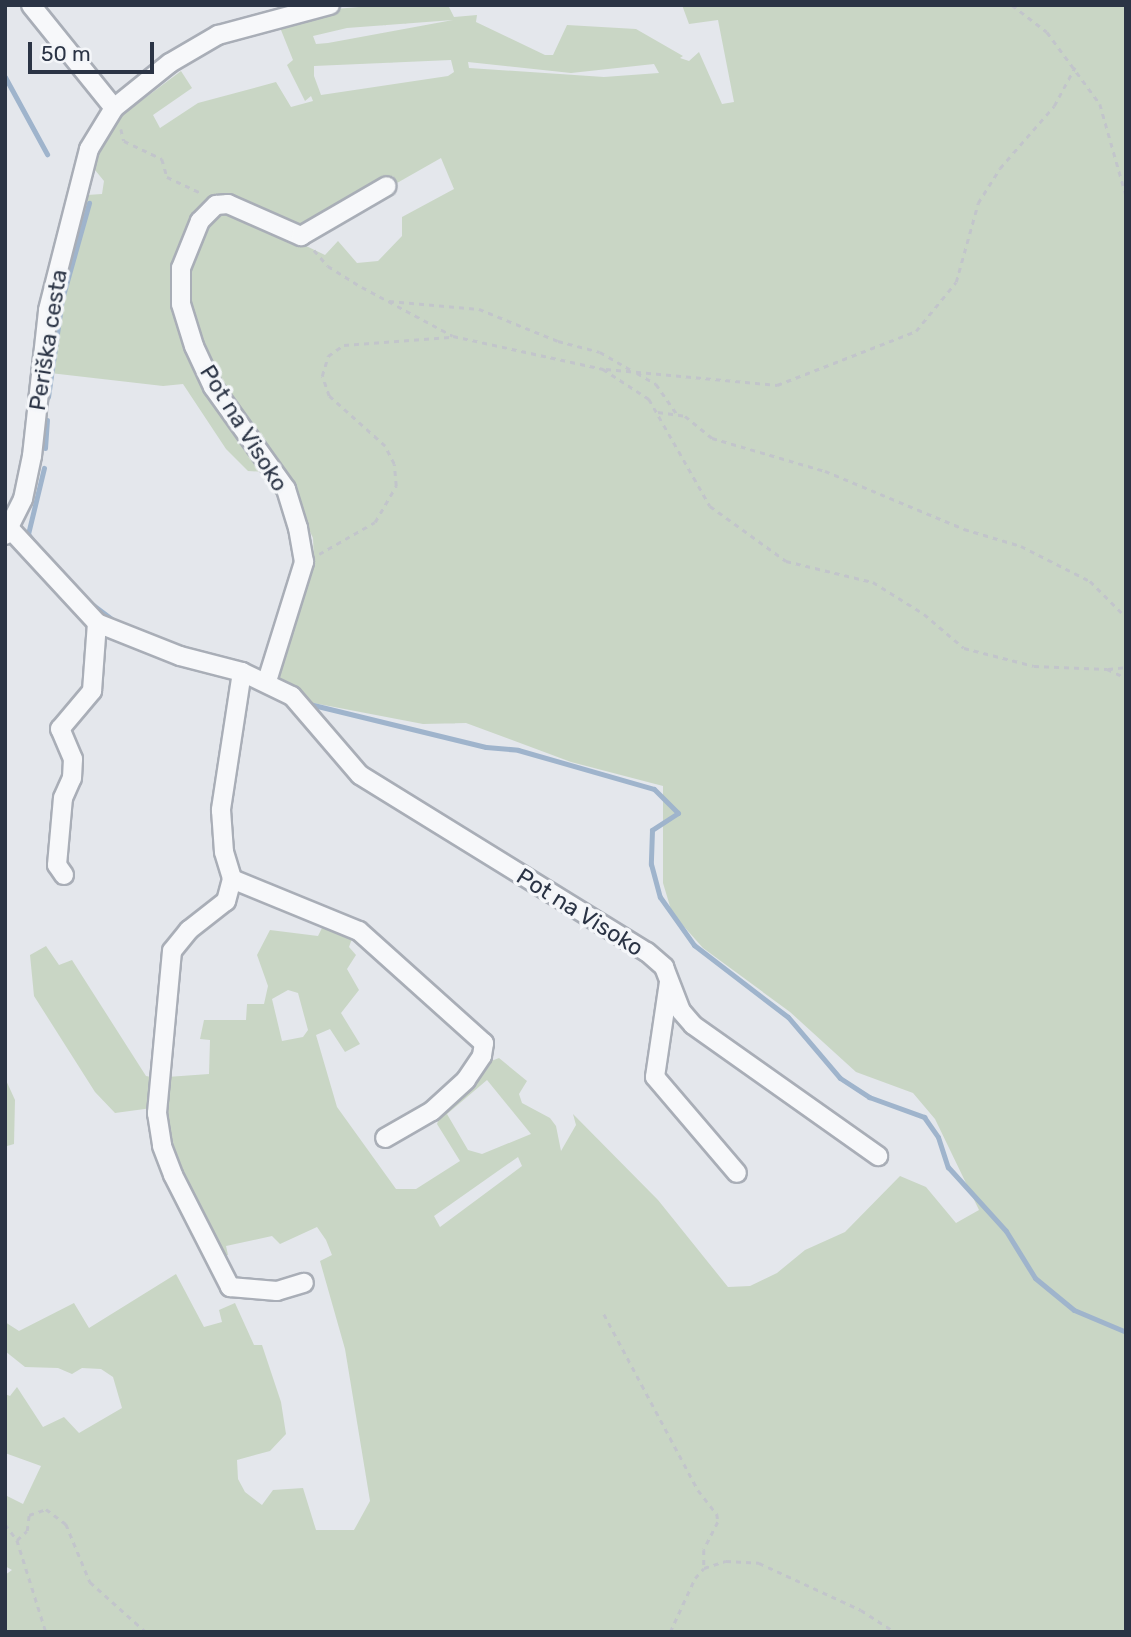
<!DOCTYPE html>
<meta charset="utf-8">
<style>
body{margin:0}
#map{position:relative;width:1131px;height:1637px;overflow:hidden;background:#e4e7ec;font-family:Rubik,sans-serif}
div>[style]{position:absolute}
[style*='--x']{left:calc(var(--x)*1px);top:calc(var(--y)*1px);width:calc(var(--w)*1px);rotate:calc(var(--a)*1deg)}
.green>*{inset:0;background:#c9d6c5}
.stream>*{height:5px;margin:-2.5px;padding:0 2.5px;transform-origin:2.5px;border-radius:2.5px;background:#9fb4cc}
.path>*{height:2.5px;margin-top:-1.25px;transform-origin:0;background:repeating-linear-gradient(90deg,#c2c5cb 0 5px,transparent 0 10px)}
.roads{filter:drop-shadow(2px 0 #a9aeb7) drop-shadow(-2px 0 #a9aeb7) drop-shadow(0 2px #a9aeb7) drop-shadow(0 -2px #a9aeb7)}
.minor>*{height:18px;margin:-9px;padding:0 9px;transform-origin:9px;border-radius:9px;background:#f7f8fa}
span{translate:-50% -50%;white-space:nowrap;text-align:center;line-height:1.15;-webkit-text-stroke:7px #f4f6f9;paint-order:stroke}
.street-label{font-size:23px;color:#2b3445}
.frame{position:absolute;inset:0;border:7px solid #2b3445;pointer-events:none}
.scale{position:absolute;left:28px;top:42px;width:126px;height:32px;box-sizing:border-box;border:4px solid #2b3445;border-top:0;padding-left:9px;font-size:21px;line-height:24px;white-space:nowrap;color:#2b3445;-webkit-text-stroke:5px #f4f6f9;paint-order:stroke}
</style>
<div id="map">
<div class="green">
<i style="clip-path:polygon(evenodd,383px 5px,448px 5px,454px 17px,477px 15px,476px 22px,545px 55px,553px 55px,567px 25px,636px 29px,683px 56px,680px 58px,689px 61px,699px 52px,722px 104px,734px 102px,718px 20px,689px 24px,682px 5px,1126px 5px,1126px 1632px,5px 1632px,5px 1575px,12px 1570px,5px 1566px,5px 1495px,23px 1504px,41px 1466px,5px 1453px,5px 1394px,10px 1396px,17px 1387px,43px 1427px,64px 1417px,79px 1433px,122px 1408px,113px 1377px,101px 1369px,82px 1368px,72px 1374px,58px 1368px,25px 1367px,5px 1351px,5px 1322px,19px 1331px,74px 1303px,89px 1328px,176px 1274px,204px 1327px,222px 1322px,219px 1310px,235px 1303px,254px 1345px,262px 1345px,281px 1402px,286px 1434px,270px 1451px,237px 1460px,238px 1479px,245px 1492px,262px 1505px,273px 1490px,303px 1488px,316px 1530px,354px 1530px,370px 1501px,345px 1349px,320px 1261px,332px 1255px,326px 1240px,317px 1227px,280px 1244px,272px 1236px,226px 1246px,228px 1255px,220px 1257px,164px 1137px,167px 1077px,209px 1074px,210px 1040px,200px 1039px,204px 1020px,246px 1020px,247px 1004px,264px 1004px,268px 986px,257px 955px,270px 930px,318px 936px,326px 920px,353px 936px,349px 947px,356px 955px,347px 969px,359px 990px,341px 1013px,360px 1044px,345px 1052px,330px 1029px,316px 1035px,337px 1107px,396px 1189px,416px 1189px,460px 1161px,437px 1124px,440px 1116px,448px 1103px,475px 1085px,486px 1063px,499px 1058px,527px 1081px,519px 1094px,522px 1103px,550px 1118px,556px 1126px,561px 1151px,576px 1125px,573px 1114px,658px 1200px,728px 1287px,750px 1286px,777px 1273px,805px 1250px,845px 1232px,900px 1176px,926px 1187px,956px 1223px,979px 1210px,935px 1119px,913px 1093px,856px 1072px,790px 1012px,703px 948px,672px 913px,663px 883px,663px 786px,571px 762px,466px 723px,423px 724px,308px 702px,274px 675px,314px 562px,313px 538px,297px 504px,216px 383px,184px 299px,187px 262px,206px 222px,225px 207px,325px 255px,338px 241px,357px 263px,378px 261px,402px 236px,402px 217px,454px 189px,441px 158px,397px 183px,393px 176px,303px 227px,214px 200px,192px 216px,174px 272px,174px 310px,266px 472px,248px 471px,226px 449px,183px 384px,163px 386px,50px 373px,87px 195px,102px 194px,104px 181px,95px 170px,96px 160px,121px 116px,181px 71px,192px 88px,153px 115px,160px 128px,198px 103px,276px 82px,291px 107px,313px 101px,311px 96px,305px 101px,287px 65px,293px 60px,279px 25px,335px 9px,383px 5px,453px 20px,328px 43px,316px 44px,313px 36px,347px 28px,453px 20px,383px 5px,451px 60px,454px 72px,448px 76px,321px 95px,314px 76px,314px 66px,451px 60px,383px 5px,468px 62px,571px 73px,654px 64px,659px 73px,604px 77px,469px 68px,468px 62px,383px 5px,288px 990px,298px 993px,308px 1030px,303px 1037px,282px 1041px,272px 999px,288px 990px,383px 5px,487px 1080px,531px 1134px,482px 1154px,468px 1150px,447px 1114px,487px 1080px,383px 5px,518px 1157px,522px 1166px,440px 1227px,434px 1216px,518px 1157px)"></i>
<i style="clip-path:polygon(46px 946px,59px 965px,72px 960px,146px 1076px,156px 1078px,152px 1108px,115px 1113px,95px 1092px,34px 996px,30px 955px)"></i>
<i style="clip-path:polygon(5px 1078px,15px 1100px,14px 1144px,7px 1146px)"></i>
</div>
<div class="stream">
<i style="--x:5;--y:77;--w:88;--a:61.4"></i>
<i style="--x:48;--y:397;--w:99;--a:-81.9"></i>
<i style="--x:62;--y:299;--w:100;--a:-74.3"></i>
<i style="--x:45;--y:448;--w:28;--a:-86"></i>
<i style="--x:37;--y:546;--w:15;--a:-127"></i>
<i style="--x:28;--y:534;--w:68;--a:-76.4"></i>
<i style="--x:89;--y:602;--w:35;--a:37"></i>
<i style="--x:305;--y:703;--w:186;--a:13.7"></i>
<i style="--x:486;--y:747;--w:32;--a:5"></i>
<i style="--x:518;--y:750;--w:141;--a:16"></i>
<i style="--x:654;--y:789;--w:34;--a:45"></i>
<i style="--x:678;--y:813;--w:31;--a:147"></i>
<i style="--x:652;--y:830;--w:34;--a:92"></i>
<i style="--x:651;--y:864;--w:34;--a:75"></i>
<i style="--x:660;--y:897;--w:59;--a:54.7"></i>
<i style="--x:694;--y:945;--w:118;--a:37.5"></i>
<i style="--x:788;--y:1017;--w:80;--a:49.6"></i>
<i style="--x:840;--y:1078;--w:35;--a:33"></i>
<i style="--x:869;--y:1097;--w:59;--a:20"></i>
<i style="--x:924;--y:1117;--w:24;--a:55"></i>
<i style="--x:938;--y:1137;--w:32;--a:72"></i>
<i style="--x:948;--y:1167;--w:86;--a:47.8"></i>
<i style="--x:1006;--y:1231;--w:55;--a:58.3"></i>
<i style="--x:1035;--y:1278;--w:50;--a:39.4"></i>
<i style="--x:1074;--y:1310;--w:56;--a:22.9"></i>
</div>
<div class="path">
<i style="--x:1012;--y:5;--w:44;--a:37.6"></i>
<i style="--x:1047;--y:32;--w:89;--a:53.6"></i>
<i style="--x:1100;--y:104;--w:95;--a:74.1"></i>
<i style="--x:121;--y:129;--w:12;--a:76"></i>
<i style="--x:124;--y:141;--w:42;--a:25.3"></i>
<i style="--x:162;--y:159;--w:19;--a:74"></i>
<i style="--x:167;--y:177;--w:38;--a:25"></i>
<i style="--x:314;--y:250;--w:21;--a:49"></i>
<i style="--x:328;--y:266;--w:40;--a:32"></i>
<i style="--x:362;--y:287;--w:103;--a:28.3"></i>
<i style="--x:453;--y:336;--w:154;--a:12.4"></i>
<i style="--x:603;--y:369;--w:55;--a:33.1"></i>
<i style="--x:649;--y:399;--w:123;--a:60.3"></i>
<i style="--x:710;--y:506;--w:94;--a:35.9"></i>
<i style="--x:786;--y:561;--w:89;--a:13.6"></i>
<i style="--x:873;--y:582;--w:60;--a:32.1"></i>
<i style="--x:924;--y:614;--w:52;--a:40.4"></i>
<i style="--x:964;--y:648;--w:72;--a:14.4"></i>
<i style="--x:1034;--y:666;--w:73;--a:2.4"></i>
<i style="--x:1107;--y:669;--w:21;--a:25"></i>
<i style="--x:389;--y:301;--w:90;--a:5.1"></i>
<i style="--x:479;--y:309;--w:85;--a:22.1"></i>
<i style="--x:558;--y:341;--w:43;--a:14.7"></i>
<i style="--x:600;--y:352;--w:36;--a:30"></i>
<i style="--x:606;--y:369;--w:172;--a:5.3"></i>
<i style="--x:777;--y:385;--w:149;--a:-21.2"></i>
<i style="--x:916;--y:331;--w:63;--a:-50.8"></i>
<i style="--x:956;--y:282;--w:82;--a:-74.4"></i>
<i style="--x:978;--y:203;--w:41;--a:-57.8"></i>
<i style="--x:1000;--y:168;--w:82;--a:-48.9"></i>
<i style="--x:1054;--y:106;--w:44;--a:-61.7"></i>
<i style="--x:637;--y:373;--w:22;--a:30"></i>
<i style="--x:656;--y:384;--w:38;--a:55"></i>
<i style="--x:658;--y:412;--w:27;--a:8"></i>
<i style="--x:685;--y:416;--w:35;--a:39"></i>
<i style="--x:712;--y:438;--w:118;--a:16.3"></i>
<i style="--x:825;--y:471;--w:151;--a:22.6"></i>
<i style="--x:964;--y:529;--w:59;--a:16.6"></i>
<i style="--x:1021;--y:546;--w:77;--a:26.9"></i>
<i style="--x:1090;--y:581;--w:51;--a:45"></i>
<i style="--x:319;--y:554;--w:64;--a:-29.7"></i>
<i style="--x:375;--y:522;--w:42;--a:-59.7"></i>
<i style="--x:396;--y:486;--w:22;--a:-95"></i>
<i style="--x:394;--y:464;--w:20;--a:-117"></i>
<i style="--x:385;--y:446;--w:75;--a:-138.2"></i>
<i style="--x:329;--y:396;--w:21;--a:-109"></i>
<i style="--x:322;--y:376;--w:21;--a:-73"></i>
<i style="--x:328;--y:356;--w:19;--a:-35"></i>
<i style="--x:344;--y:345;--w:106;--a:-4.3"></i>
<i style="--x:1108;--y:669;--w:18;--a:-6"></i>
<i style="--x:604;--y:1314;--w:200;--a:61.9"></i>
<i style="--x:698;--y:1490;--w:31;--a:52"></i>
<i style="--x:717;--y:1514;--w:8;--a:83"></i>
<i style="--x:718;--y:1522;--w:31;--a:117"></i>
<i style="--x:704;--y:1550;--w:18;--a:90"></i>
<i style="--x:5;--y:1524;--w:20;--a:53"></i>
<i style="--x:17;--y:1540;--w:96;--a:72.5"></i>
<i style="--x:17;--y:1540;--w:13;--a:-42"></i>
<i style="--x:27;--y:1531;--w:16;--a:-83"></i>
<i style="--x:29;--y:1515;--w:18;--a:-19"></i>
<i style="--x:46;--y:1509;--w:25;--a:37"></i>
<i style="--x:66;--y:1524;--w:63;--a:67.5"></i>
<i style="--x:90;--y:1582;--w:75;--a:41.8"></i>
<i style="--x:670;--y:1632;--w:60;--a:-65.2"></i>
<i style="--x:695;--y:1578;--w:13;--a:-48"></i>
<i style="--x:704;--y:1568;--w:23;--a:-18"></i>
<i style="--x:726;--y:1561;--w:33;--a:3"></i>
<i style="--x:759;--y:1563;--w:112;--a:24.7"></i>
<i style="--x:861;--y:1610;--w:40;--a:32.9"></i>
</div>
<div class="roads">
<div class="minor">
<i style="--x:114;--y:108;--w:72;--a:-38.8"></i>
<i style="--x:170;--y:63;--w:56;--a:-30.3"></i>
<i style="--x:218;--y:35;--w:116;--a:-15"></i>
<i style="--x:11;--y:530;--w:127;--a:47.2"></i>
<i style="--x:97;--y:623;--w:89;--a:21.7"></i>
<i style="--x:180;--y:656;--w:64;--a:14.5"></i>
<i style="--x:242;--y:672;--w:140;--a:98.7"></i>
<i style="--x:221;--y:810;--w:42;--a:85.9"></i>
<i style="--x:224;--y:852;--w:28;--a:73"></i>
<i style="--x:232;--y:879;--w:23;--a:105"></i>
<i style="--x:226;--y:901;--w:47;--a:141.9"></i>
<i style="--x:189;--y:930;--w:27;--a:129"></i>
<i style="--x:172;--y:951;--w:163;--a:95.3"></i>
<i style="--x:157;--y:1113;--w:33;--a:81"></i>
<i style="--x:162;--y:1146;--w:31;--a:69"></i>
<i style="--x:173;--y:1175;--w:126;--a:63"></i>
<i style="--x:230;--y:1287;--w:47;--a:4.9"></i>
<i style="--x:277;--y:1291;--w:28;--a:-17"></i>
<i style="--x:5;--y:535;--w:40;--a:-63.4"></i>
<i style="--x:23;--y:499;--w:44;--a:-78.2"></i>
<i style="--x:32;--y:456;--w:147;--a:-83.7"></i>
<i style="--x:48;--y:310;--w:166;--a:-75.7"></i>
<i style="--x:89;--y:149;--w:48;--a:-58.6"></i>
<i style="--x:114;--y:108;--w:132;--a:-128.9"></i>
<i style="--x:242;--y:672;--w:55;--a:25.6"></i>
<i style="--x:292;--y:696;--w:104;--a:49.3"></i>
<i style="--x:360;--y:775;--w:337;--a:31.7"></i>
<i style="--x:647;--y:952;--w:23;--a:41"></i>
<i style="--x:664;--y:967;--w:47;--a:68.9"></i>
<i style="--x:681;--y:1011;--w:18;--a:49"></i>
<i style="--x:693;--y:1025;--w:227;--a:35.3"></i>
<i style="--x:267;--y:681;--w:125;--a:-72.7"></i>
<i style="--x:304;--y:562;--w:35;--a:-100"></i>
<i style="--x:298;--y:528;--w:41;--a:-107.1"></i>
<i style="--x:286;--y:489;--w:125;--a:-125.6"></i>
<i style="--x:213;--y:387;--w:45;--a:-114.9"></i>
<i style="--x:194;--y:346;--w:44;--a:-107.2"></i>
<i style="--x:181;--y:304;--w:36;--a:-90"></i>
<i style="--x:181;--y:268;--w:51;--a:-68"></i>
<i style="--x:200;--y:221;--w:23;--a:-45"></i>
<i style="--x:216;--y:205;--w:12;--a:-5"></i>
<i style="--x:228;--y:204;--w:80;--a:23.7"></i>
<i style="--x:301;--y:236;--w:99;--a:-30.2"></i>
<i style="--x:64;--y:875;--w:12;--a:-125"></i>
<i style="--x:57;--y:865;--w:67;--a:-84.9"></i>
<i style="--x:63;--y:798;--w:22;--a:-66"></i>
<i style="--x:72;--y:778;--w:19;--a:-87"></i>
<i style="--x:73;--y:759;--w:33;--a:-113"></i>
<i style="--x:60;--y:729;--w:50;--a:-49.9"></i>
<i style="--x:92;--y:691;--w:68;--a:-85.8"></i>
<i style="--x:232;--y:879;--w:137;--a:22.3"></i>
<i style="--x:359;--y:931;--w:168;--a:41.9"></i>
<i style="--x:484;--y:1043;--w:13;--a:99"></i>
<i style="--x:482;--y:1056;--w:29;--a:124"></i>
<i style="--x:466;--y:1080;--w:46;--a:137.6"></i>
<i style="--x:432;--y:1111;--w:54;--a:150.1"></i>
<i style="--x:669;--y:982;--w:96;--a:98.4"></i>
<i style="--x:655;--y:1077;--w:126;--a:49.5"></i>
</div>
</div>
<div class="street-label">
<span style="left:48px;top:340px;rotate:-81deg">Periška cesta</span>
<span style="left:244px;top:428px;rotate:58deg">Pot na Visoko</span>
<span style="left:580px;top:912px;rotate:32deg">Pot na Visoko</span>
</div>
<div class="frame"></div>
<div class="scale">50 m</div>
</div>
